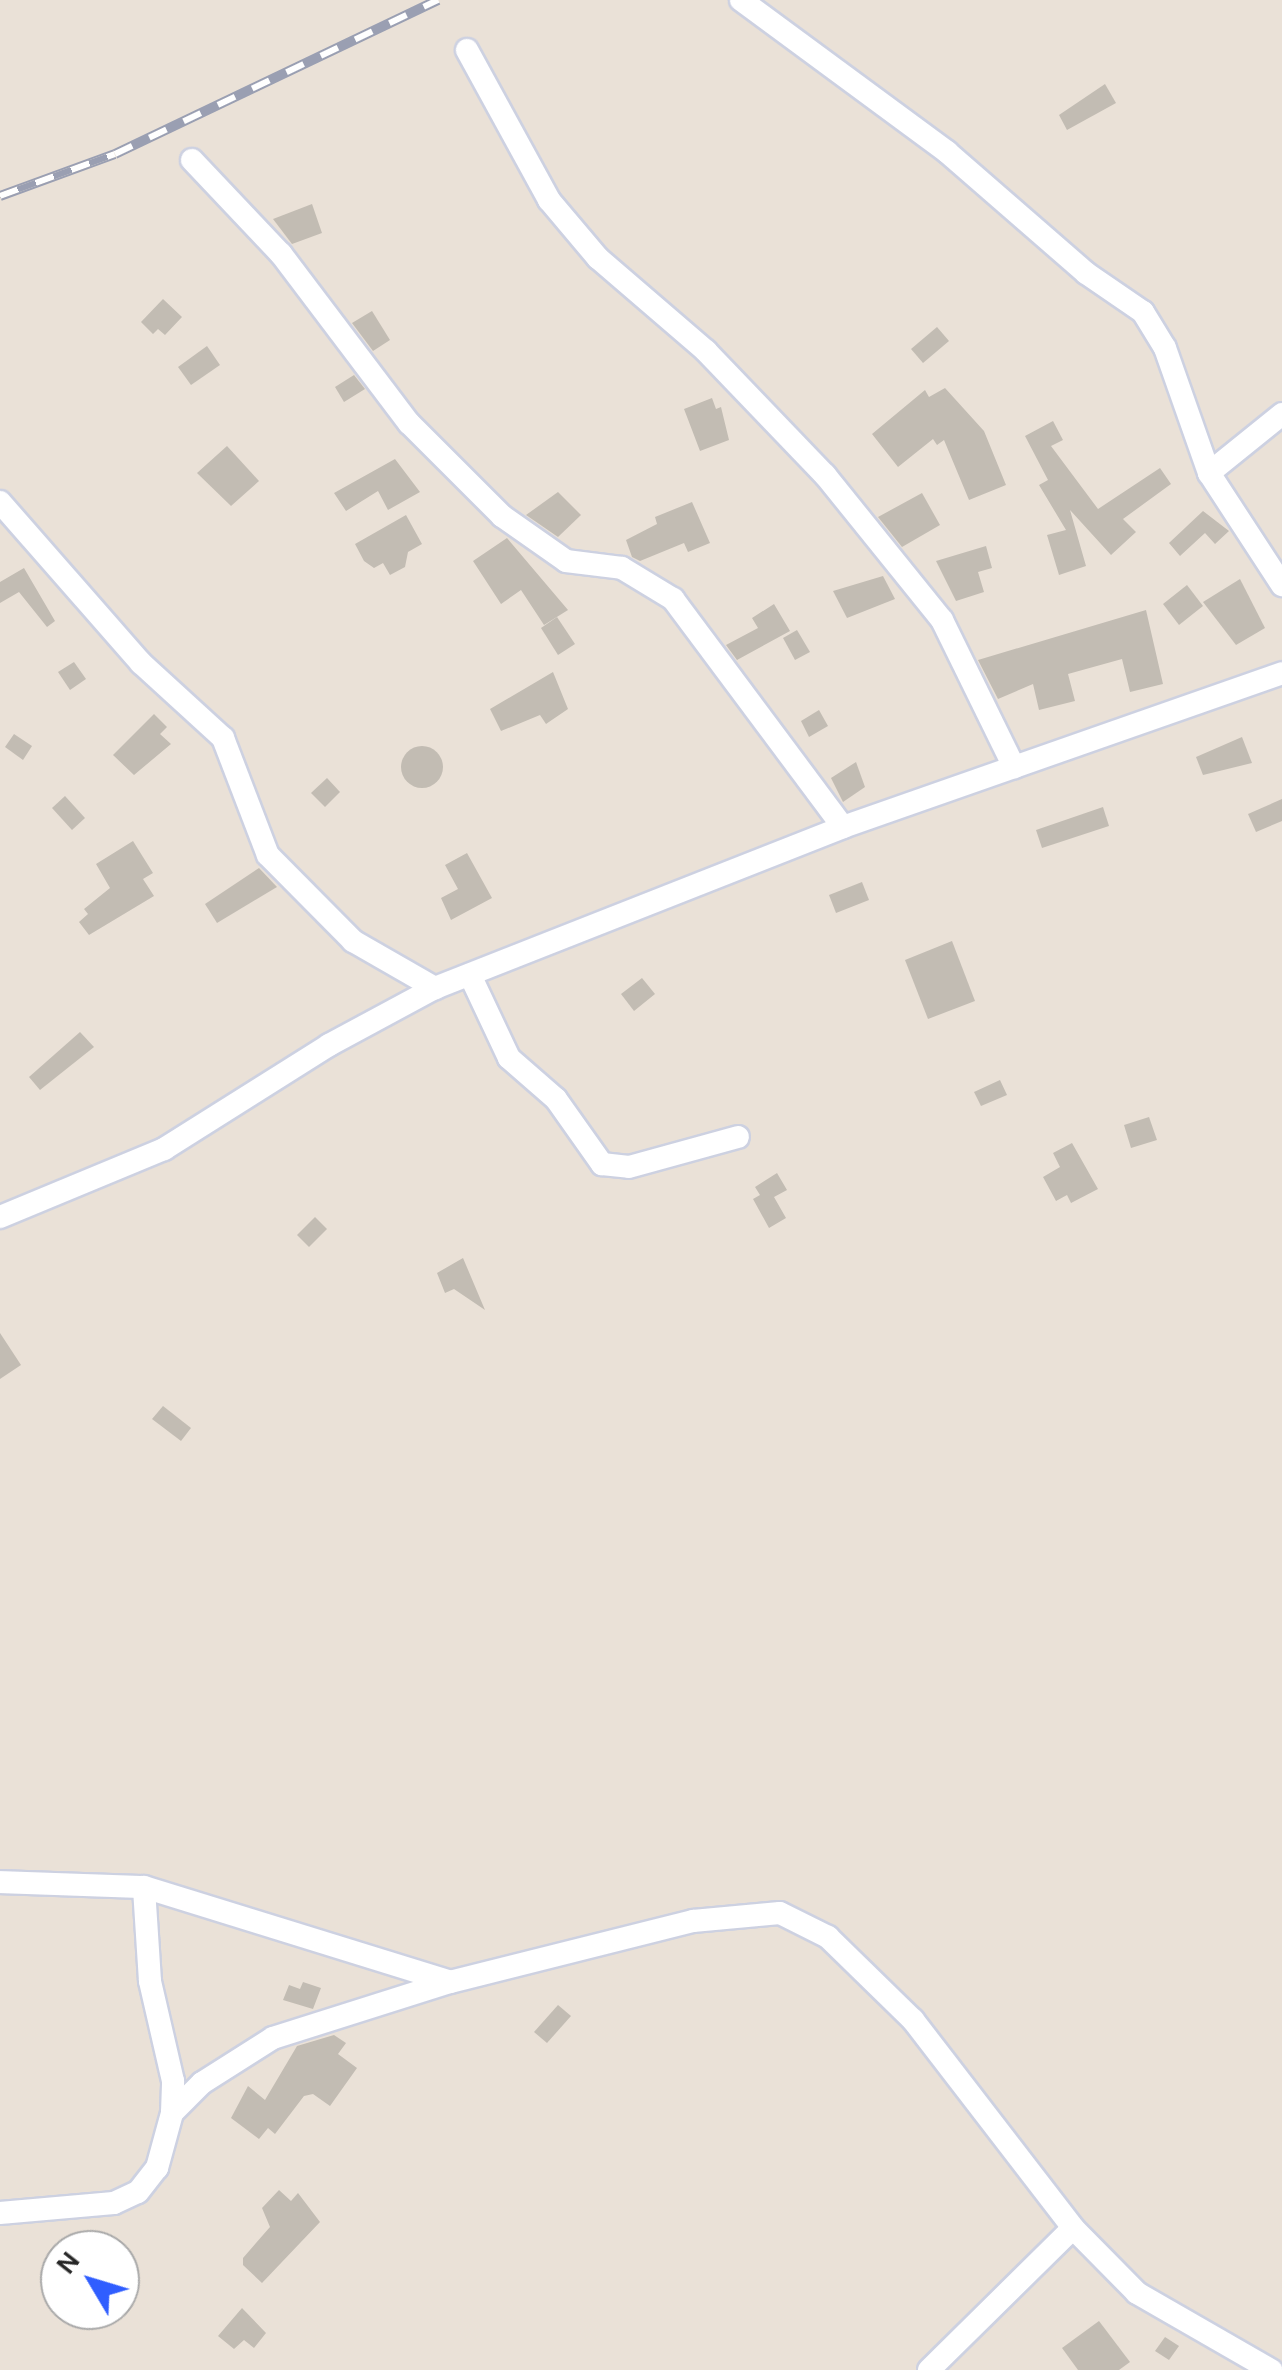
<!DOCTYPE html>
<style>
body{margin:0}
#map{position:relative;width:1282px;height:2370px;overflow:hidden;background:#eae1d7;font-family:Karla,sans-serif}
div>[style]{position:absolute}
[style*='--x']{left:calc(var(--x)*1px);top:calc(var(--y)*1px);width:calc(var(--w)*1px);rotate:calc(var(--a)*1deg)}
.building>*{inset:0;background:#c2bcb3}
.round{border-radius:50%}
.roads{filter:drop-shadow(2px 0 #cdd1e1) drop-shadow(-2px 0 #cdd1e1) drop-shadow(0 2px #cdd1e1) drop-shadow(0 -2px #cdd1e1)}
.minor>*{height:22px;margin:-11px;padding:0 11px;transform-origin:11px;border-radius:11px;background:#fff}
.rail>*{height:10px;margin-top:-5px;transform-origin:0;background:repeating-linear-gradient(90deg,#fff 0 19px,#9a9fb2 0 38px);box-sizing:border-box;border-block:2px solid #9a9fb2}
span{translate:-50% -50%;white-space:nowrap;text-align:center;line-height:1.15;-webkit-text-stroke:10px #fff;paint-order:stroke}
.north{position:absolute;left:40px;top:2230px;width:100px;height:100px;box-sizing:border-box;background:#fff;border:2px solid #a9a9a9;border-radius:50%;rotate:308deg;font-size:28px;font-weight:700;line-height:40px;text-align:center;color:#272727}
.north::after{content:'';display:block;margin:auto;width:35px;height:45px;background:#305eff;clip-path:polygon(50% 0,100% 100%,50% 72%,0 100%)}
</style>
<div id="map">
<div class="building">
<i style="clip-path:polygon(1105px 84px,1116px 103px,1067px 130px,1059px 115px)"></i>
<i style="clip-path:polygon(312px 204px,322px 233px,292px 244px,273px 219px)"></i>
<i style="clip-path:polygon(163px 299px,182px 317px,165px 335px,158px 329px,153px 334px,141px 322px)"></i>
<i style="clip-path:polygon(372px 311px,390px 340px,373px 351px,352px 323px)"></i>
<i style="clip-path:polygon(937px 327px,949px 341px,923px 363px,911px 349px)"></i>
<i style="clip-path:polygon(207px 346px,220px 365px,191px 385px,178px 367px)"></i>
<i style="clip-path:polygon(354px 375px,365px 389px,344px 402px,335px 387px)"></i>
<i style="clip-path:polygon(945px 388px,984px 431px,1006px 485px,969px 500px,944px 440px,937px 445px,933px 439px,898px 467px,872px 434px,925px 390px,929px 397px)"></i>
<i style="clip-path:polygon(712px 398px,716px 409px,721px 407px,729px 440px,700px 451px,684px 409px)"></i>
<i style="clip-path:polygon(1053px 421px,1063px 440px,1051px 446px,1098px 509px,1160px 468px,1171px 484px,1123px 519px,1136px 532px,1111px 555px,1070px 510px,1086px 566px,1059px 575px,1047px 535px,1066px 530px,1039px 485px,1048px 480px,1025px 436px)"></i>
<i style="clip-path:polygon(227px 446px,259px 481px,231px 506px,197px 473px)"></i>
<i style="clip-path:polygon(395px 459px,420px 492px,388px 510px,378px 491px,346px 511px,334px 493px)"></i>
<i style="clip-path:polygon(558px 492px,581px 515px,558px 537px,526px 515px)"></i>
<i style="clip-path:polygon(922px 493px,940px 525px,902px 547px,878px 517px)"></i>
<i style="clip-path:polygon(692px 502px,710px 543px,688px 552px,684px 543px,640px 561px,632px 557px,626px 540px,657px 524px,655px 517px)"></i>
<i style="clip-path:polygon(1203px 511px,1229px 531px,1215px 544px,1205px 533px,1180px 556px,1169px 543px)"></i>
<i style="clip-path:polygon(406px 515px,422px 544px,408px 552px,405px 567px,390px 575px,383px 563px,374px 568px,364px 561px,355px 544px)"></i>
<i style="clip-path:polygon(507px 538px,568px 610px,544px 625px,521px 590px,501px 604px,473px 561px)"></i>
<i style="clip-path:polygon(986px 546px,992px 568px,978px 572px,984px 592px,956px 601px,936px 561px)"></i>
<i style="clip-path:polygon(24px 568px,55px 621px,47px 627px,19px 592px,0 603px,0 582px)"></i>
<i style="clip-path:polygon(883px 576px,895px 599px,847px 618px,833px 591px)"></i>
<i style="clip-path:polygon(1240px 579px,1265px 628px,1236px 645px,1203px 602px)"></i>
<i style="clip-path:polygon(1187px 585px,1203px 606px,1179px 625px,1163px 604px)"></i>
<i style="clip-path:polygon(774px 604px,790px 631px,737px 660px,726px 645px,758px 628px,752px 618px)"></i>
<i style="clip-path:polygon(1146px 610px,1163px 684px,1130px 692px,1122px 659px,1068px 674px,1075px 701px,1039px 710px,1033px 684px,998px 699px,978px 660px)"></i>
<i style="clip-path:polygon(557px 617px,575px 644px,558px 655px,541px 628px)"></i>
<i style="clip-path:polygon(797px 630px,810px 652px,795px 660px,783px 638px)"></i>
<i style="clip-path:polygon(74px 662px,86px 679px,70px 690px,58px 672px)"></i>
<i style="clip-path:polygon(553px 672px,568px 709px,546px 724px,540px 715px,501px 731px,490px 709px)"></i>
<i style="clip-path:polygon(819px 710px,828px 726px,809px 737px,801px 721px)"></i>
<i style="clip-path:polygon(154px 714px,167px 727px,160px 734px,171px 744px,134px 775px,113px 755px)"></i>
<i style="clip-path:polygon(14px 734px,32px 746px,23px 760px,5px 747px)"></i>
<i style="clip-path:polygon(1242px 737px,1252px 763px,1203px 775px,1196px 757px)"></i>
<i class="round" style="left:401px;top:746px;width:42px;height:42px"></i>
<i style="clip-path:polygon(856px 762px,865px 787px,843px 802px,831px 778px)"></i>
<i style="clip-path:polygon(327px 778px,340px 792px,325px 807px,311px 793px)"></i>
<i style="clip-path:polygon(65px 796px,85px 818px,72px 830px,52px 808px)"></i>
<i style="clip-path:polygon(1282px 799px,1282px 821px,1256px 832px,1248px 814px)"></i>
<i style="clip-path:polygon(1103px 807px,1109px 826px,1042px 848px,1036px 830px)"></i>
<i style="clip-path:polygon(133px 841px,153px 873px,143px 879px,154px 896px,89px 935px,79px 922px,88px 914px,84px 909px,110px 888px,96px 864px)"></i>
<i style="clip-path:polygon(467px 853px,492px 898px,451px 920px,441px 898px,458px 889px,445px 865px)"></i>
<i style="clip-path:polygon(259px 868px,277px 887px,217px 923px,205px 904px)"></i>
<i style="clip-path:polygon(862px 882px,869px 900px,836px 913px,829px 895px)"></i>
<i style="clip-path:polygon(952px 941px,975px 1001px,928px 1019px,905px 960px)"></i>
<i style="clip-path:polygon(642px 978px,655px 994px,634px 1011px,621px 994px)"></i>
<i style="clip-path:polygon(80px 1032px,94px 1047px,40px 1090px,29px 1077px)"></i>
<i style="clip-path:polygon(1000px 1080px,1007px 1095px,981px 1106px,974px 1092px)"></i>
<i style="clip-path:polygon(1149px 1117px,1157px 1140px,1131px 1148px,1124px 1125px)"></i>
<i style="clip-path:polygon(1072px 1143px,1098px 1189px,1071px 1203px,1067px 1195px,1056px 1201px,1043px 1177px,1060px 1167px,1053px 1153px)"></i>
<i style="clip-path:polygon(777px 1173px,787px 1190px,774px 1197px,786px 1218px,769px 1228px,753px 1199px,760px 1195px,755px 1187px)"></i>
<i style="clip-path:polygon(315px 1217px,327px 1229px,309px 1247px,297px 1235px)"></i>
<i style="clip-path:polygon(463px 1258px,485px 1310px,454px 1289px,445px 1293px,437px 1273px)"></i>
<i style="clip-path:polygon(0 1333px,21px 1365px,0 1379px)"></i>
<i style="clip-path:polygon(163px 1406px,191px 1428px,181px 1441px,152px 1419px)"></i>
<i style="clip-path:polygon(303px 1982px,321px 1988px,313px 2009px,283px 2000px,289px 1985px,300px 1989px)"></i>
<i style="clip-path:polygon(558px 2005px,571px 2016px,547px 2043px,534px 2032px)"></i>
<i style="clip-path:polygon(334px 2035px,346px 2043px,338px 2054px,357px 2068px,330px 2106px,313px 2094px,304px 2096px,275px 2134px,268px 2128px,259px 2139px,231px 2118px,248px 2086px,265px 2100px,297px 2046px)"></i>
<i style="clip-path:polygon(279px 2190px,291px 2201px,298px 2193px,320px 2222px,262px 2283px,243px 2265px,243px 2258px,270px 2227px,262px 2208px)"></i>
<i style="clip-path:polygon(242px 2308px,266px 2333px,254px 2348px,244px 2340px,234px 2349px,218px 2336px)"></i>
<i style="clip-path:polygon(1099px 2321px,1130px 2362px,1119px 2370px,1078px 2370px,1062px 2348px)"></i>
<i style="clip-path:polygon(1165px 2337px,1179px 2346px,1169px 2360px,1155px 2351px)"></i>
</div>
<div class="roads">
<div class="minor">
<i style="--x:741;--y:0;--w:256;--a:36.4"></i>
<i style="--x:947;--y:152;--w:184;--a:41"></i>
<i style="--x:1086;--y:273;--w:69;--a:34.4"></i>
<i style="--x:1143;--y:312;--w:42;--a:58.6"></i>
<i style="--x:1165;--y:348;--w:133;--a:70.6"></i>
<i style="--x:1209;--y:473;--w:134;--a:56.9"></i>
<i style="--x:467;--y:50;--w:171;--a:61.3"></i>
<i style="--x:549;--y:200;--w:76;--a:49.8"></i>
<i style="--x:598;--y:258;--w:143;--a:40.7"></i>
<i style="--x:706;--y:351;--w:172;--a:46.2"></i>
<i style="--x:825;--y:475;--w:186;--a:51.1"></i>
<i style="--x:942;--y:620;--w:164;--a:63.9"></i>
<i style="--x:192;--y:160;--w:129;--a:46.6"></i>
<i style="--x:281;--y:254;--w:212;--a:52.9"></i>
<i style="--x:409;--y:423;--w:132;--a:45"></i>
<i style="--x:502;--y:516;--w:78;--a:35.1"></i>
<i style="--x:566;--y:561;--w:56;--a:7.1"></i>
<i style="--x:622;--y:568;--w:60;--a:31.3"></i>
<i style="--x:673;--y:599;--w:284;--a:53.3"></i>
<i style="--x:1209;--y:473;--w:94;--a:-38.9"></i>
<i style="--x:0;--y:502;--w:214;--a:48.8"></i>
<i style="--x:141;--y:663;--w:111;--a:42.4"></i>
<i style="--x:223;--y:738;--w:125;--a:69"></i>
<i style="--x:268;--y:855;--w:121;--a:45.3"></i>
<i style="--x:353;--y:941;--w:95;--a:29.8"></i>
<i style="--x:470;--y:975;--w:92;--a:64.8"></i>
<i style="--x:509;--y:1058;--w:62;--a:41.1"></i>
<i style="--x:556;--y:1099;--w:80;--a:54.7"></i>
<i style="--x:602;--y:1164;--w:27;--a:6"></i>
<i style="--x:629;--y:1167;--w:113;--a:-15.4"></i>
<i style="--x:0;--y:1217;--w:178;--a:-22.5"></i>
<i style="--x:164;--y:1149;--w:195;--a:-32.2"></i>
<i style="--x:329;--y:1045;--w:120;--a:-28.3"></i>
<i style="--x:435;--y:988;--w:439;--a:-21.5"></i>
<i style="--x:843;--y:827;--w:465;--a:-19.3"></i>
<i style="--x:0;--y:1882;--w:144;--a:2"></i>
<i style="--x:144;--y:1887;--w:320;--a:17.2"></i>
<i style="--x:172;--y:2113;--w:42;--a:-45"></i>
<i style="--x:202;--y:2083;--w:84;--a:-32.4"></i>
<i style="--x:273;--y:2038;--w:186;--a:-17.6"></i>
<i style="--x:450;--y:1982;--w:251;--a:-14.1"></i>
<i style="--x:693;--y:1921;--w:87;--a:-5.3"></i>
<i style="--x:780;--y:1913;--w:54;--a:26.6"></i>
<i style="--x:828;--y:1937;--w:119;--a:44.3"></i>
<i style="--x:913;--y:2020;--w:262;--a:52.4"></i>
<i style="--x:1073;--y:2228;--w:91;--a:45.4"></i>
<i style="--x:1137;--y:2293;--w:155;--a:29.9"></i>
<i style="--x:0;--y:2213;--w:114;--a:-5"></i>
<i style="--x:114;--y:2203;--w:26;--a:-25"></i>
<i style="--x:138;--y:2192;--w:31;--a:-52"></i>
<i style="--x:157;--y:2168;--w:57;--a:-74.7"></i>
<i style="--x:172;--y:2113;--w:32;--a:-88"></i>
<i style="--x:173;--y:2081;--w:103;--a:-103"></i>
<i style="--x:150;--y:1981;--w:94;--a:-93.7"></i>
<i style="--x:929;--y:2370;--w:202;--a:-44.6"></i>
</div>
</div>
<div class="rail">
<i style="--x:0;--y:196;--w:122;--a:-20.1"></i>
<i style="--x:115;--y:154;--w:358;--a:-25.5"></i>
</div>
<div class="north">N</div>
</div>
